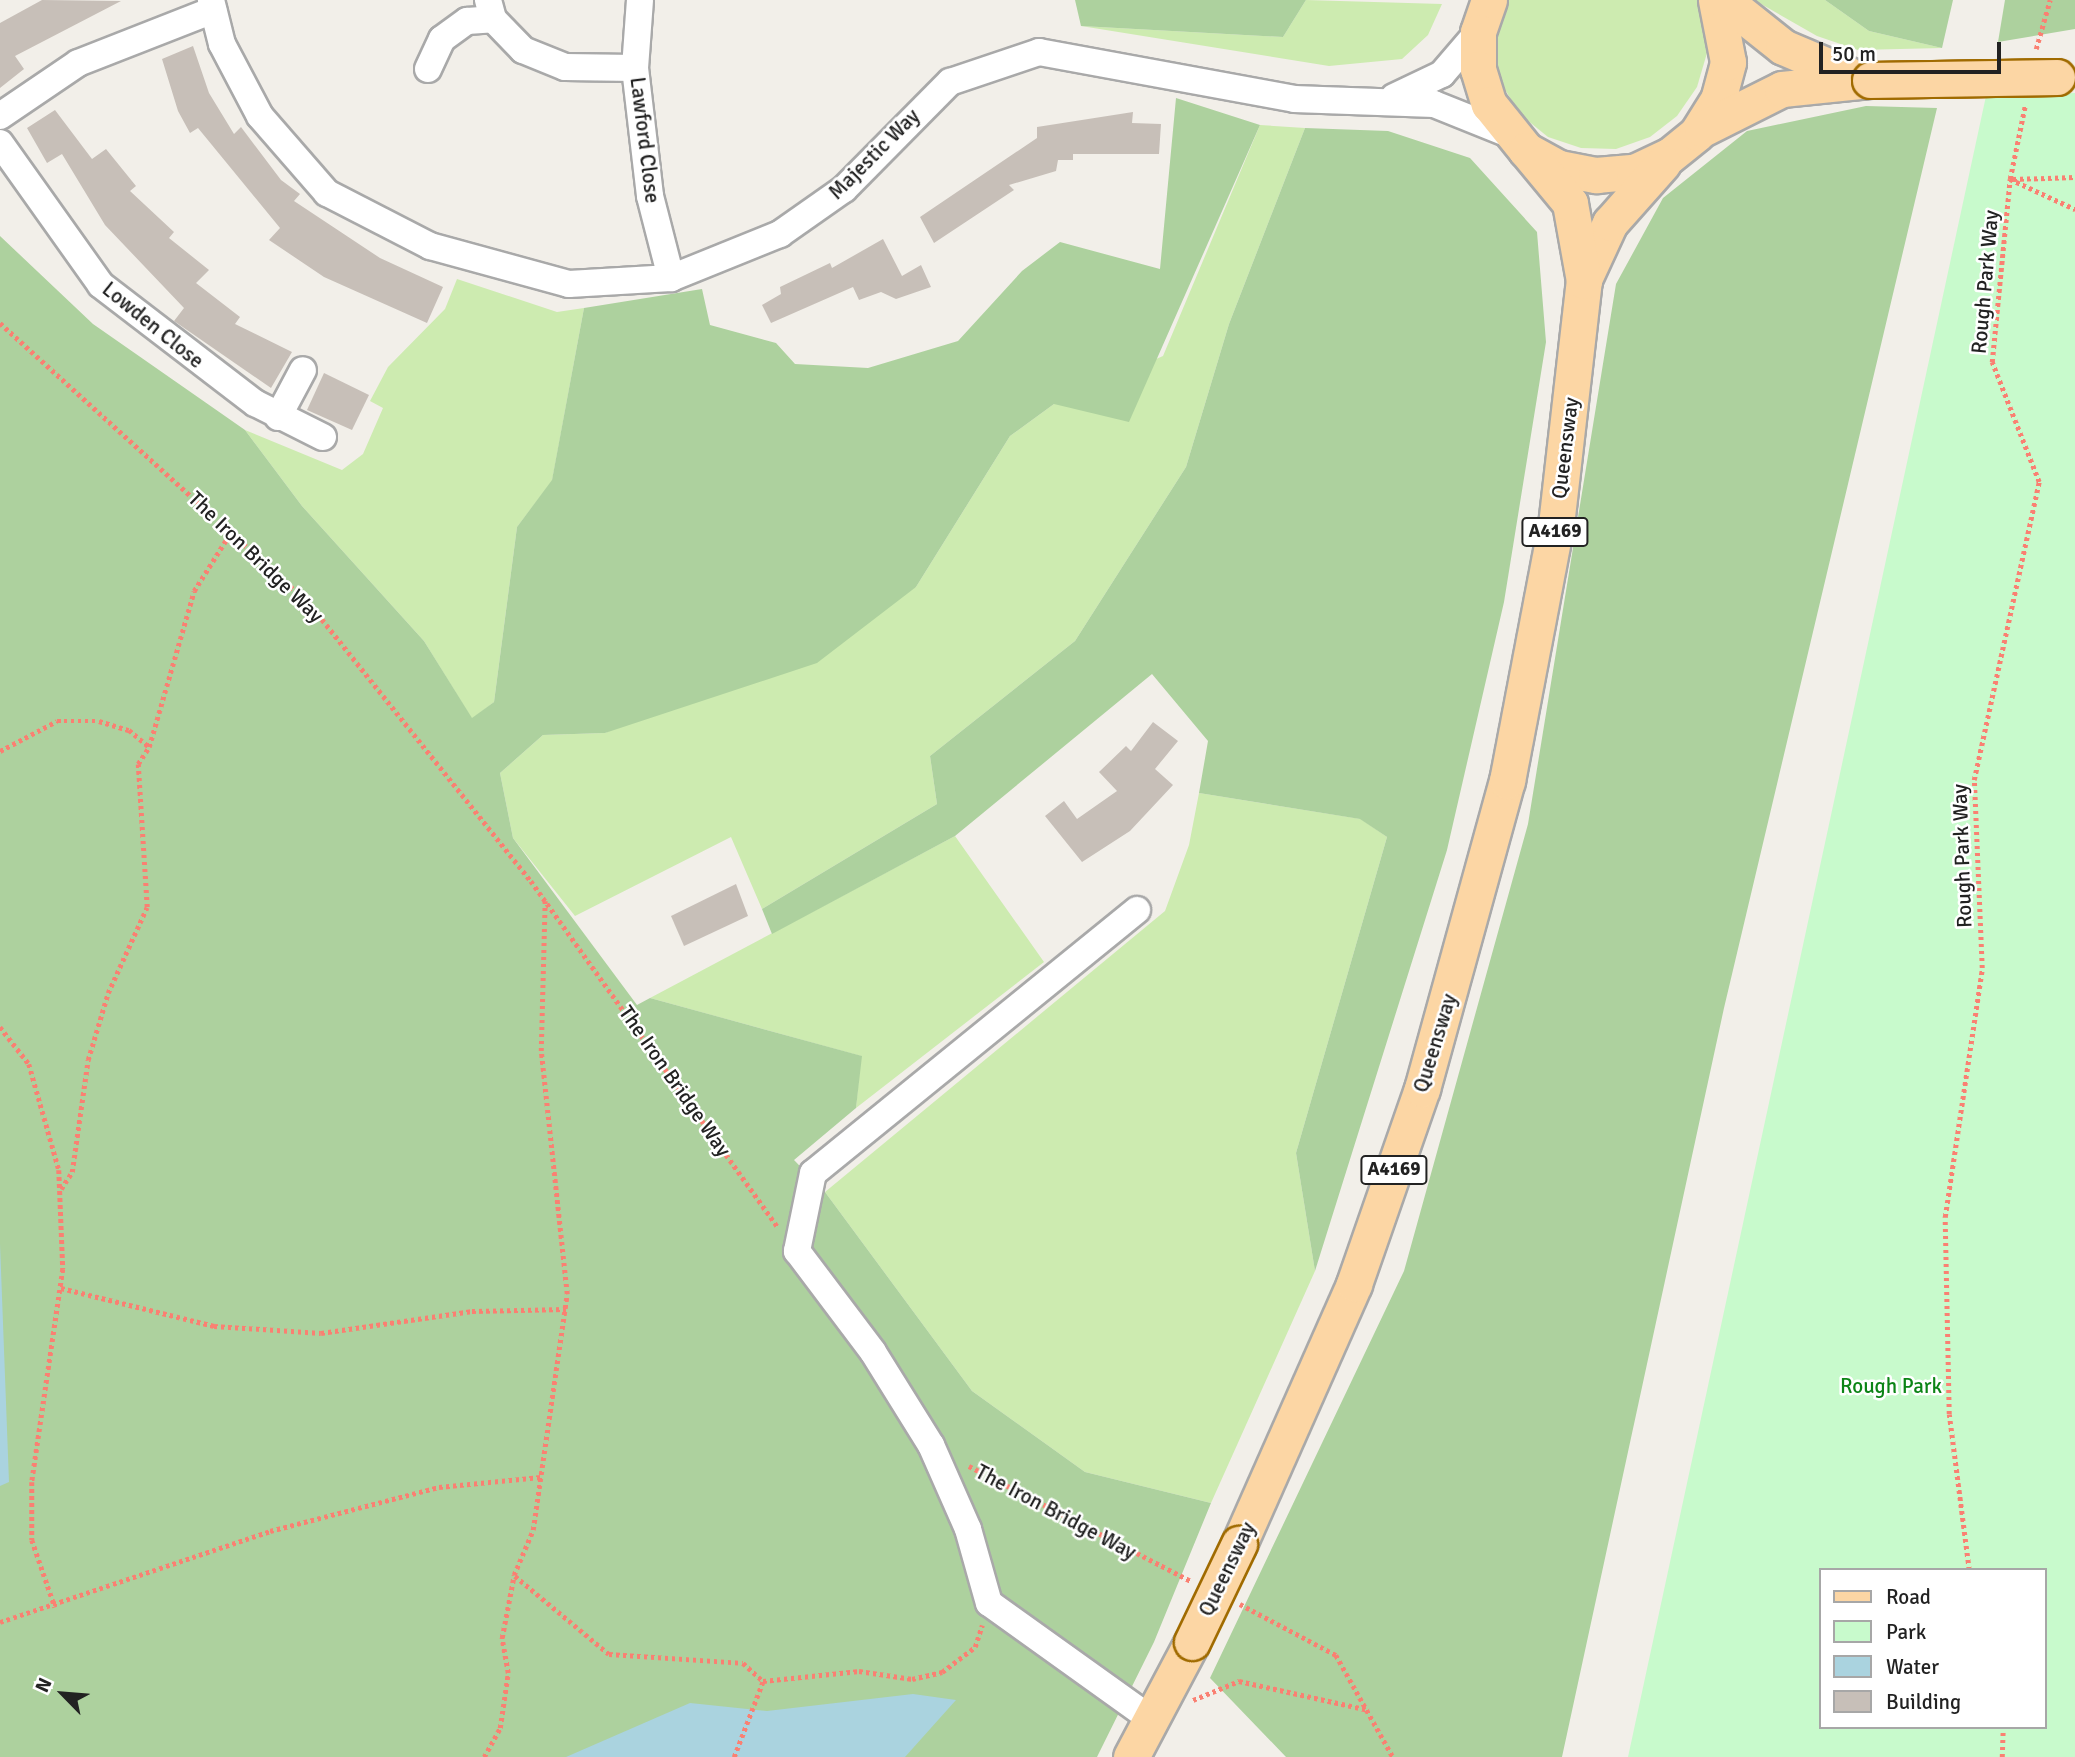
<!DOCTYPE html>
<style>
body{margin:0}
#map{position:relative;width:2075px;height:1757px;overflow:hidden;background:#f2efe9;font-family:Signika,sans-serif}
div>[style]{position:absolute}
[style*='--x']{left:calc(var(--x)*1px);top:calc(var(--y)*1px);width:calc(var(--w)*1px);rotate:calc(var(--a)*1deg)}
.grass>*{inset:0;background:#cdebb0}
.forest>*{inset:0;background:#add19e}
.park>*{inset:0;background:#c8facc}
.water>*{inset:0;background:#aad3df}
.building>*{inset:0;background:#c7bfb8}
.path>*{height:4.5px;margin-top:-2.25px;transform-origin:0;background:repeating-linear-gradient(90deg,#fa8072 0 3.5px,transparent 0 7px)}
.roads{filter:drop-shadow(2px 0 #a9a9a9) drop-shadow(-2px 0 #a9a9a9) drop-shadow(0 2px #a9a9a9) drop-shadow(0 -2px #a9a9a9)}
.minor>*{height:26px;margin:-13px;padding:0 13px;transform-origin:13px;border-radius:13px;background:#fff}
.major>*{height:35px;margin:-17.5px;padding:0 17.5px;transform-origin:17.5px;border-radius:17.5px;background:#fcd6a4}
.bridges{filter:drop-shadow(2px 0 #a06b00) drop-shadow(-2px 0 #a06b00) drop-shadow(0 2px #a06b00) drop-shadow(0 -2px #a06b00)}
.major-bridge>*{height:35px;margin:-17.5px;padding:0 17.5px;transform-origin:17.5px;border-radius:17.5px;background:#fcd6a4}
span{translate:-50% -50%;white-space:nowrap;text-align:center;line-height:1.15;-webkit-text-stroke:5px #fff;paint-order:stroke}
.shield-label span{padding:2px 5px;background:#fff;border:2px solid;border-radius:5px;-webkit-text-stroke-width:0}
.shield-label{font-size:19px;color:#222;font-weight:700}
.street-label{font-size:21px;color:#222}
.park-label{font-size:21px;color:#0c8416}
.legend{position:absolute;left:1819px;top:1568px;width:228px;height:161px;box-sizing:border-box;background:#fff;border:2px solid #a7a7a7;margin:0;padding:9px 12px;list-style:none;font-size:21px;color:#222}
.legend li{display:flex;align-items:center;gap:14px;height:35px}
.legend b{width:35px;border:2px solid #a7a7a7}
.north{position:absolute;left:28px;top:1659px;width:70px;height:70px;-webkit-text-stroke:5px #fff;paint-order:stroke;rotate:295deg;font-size:19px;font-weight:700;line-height:28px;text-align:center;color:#222}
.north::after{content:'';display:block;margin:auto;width:24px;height:32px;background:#222;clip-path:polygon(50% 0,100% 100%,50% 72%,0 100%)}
.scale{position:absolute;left:1819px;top:42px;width:182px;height:32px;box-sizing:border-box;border:4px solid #222;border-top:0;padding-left:9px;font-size:21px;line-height:24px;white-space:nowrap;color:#222;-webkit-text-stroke:5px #fff;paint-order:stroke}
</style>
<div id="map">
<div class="grass">
<i style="clip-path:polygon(1306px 0,1442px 4px,1428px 35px,1402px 59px,1329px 66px,1081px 26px,1283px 37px)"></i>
<i style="clip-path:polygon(1504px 0,1697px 0,1707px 53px,1697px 87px,1677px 116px,1650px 137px,1616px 149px,1581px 148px,1548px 137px,1521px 115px,1502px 85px,1493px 51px)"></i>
<i style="clip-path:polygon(1754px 0,1825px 0,1869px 31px,1942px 48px,1858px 50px,1817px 36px)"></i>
<i style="clip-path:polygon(1260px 125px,1305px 128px,1229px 324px,1186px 467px,1075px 641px,930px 756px,937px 804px,762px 909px,731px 837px,575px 916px,513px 838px,500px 773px,543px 735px,605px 733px,916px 587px,1010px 436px,1054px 404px,1163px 356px)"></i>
<i style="clip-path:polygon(457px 279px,557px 312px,584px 308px,552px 481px,517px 527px,494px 702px,472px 719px,424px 641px,302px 506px,245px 430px,342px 470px,363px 454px,383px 408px,370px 401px,388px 367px,445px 309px)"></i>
<i style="clip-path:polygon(1199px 793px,1361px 819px,1387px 837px,1296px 1153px,1315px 1271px,1211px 1503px,1085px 1472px,972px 1391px,825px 1192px,1165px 911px,1189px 845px)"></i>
<i style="clip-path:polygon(955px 836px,1044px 962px,856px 1108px,861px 1056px,650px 998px)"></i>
</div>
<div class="forest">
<i style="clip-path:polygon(1075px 0,1306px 0,1283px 37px,1081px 26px)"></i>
<i style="clip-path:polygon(1825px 0,1953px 0,1942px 48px,1869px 31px)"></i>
<i style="clip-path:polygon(2005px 0,2075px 0,2075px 29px,1998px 42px)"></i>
<i style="clip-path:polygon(1176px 98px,1260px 125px,1129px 422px,1054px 404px,1010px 436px,916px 587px,817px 663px,605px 733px,543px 735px,500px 773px,513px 838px,637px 1005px,650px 998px,862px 1056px,856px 1108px,794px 1160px,825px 1192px,972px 1391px,1085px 1472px,1211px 1503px,1154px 1642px,1097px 1757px,0 1757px,0 236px,93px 324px,245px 430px,302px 506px,424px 641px,472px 718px,494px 702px,517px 527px,552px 480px,584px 308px,702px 289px,710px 325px,776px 343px,795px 364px,868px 368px,958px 341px,1022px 271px,1060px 242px,1160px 269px)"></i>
<i style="clip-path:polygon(1866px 106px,1937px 108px,1724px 1008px,1562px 1757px,1286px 1757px,1210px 1678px,1404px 1271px,1528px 824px,1616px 284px,1663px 198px,1747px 131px)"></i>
<i style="clip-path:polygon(1305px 128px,1388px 131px,1470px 158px,1537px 232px,1546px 342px,1504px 602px,1447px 850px,1315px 1271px,1296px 1153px,1387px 837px,1360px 819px,1199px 793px,1208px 741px,1152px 674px,955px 836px,772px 934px,762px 909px,937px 804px,930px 756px,1075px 641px,1186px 467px,1229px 324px)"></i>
</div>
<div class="park">
<i style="clip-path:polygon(evenodd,2075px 93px,2075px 1757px,1628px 1757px,1986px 96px,2075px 93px,1821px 1570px,2045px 1570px,2045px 1727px,1821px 1727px,1821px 1570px)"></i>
</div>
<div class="water">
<i style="clip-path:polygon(0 1244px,9px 1482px,0 1486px)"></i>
<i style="clip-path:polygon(913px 1694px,956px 1700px,905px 1757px,566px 1757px,690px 1703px,767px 1711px)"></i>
</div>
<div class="building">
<i style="clip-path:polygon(42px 0,121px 1px,15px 56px,24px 69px,0 88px,0 23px)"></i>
<i style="clip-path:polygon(193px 46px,209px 93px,234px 134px,241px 127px,281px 180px,300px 194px,294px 201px,380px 258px,443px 287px,427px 323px,324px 277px,269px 240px,280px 228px,198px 128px,190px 133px,178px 111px,162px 59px)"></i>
<i style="clip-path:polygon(55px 110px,92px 159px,106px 149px,136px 186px,130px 191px,174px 232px,169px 238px,209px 270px,196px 283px,240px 317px,235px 324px,292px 352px,271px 388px,174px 321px,184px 308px,105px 225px,62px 154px,47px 163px,27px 128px)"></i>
<i style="clip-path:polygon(1133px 112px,1132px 123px,1161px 124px,1159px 154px,1073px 154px,1073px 160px,1058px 160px,1056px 171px,1009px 185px,1014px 190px,934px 243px,920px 217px,1037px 138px,1037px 127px)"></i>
<i style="clip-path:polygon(883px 239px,902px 276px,921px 265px,931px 287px,896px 299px,881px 292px,859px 300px,853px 287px,771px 323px,762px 305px,781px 294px,780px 287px,830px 263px,832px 268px)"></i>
<i style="clip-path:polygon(324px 373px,369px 395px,352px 430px,307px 410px)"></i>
<i style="clip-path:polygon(1153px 722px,1178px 741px,1155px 769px,1173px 785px,1130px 831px,1082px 862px,1045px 816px,1064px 801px,1077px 819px,1117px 791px,1099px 772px,1126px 746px,1131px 751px)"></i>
<i style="clip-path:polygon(736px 884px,748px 916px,684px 946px,671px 916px)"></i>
</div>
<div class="path">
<i style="--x:2036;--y:49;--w:51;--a:-74.1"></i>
<i style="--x:2010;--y:179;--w:72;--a:24.8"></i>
<i style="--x:2013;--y:179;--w:62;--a:-1.8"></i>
<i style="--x:0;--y:323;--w:417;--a:42.2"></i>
<i style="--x:309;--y:603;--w:356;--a:51.4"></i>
<i style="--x:531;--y:881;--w:424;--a:54.5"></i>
<i style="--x:0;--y:751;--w:64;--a:-27.8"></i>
<i style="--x:57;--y:721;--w:42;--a:0"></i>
<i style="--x:99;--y:721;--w:31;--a:17"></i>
<i style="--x:129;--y:730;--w:26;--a:40"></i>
<i style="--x:149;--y:747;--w:162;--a:-73.9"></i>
<i style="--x:194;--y:591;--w:70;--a:-57.9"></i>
<i style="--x:0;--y:1027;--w:47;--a:51.9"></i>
<i style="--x:29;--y:1064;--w:110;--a:74.2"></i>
<i style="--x:59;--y:1170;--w:99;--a:87.7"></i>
<i style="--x:63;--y:1269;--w:215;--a:98.3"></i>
<i style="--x:32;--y:1482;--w:58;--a:90"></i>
<i style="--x:32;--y:1540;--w:71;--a:71.1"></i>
<i style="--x:61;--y:1189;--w:20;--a:-57"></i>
<i style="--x:72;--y:1172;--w:113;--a:-81.9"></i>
<i style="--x:88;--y:1060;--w:70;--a:-73.4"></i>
<i style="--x:108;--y:993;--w:94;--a:-65.6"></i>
<i style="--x:147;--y:907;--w:143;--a:-93.6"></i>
<i style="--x:138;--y:764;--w:20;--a:-57"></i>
<i style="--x:61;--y:1288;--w:158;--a:13.9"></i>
<i style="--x:214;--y:1326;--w:107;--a:3.7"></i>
<i style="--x:321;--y:1333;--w:153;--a:-8.3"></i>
<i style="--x:472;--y:1311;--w:94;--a:-1.2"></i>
<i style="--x:969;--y:1466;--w:250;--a:27.4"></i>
<i style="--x:1969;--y:1570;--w:157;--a:-97.3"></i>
<i style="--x:1949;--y:1414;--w:197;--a:-91.2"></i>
<i style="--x:1945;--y:1217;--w:252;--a:-81.5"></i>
<i style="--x:1982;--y:968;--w:188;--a:-92.4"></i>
<i style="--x:1974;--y:780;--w:305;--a:-77.7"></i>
<i style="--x:2039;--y:482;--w:129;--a:-111.4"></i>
<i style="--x:1992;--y:362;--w:184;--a:-84.4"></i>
<i style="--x:2010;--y:179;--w:75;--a:-78.4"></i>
<i style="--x:515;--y:1576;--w:122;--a:39.7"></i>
<i style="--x:609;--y:1654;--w:134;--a:3.8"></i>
<i style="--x:743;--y:1663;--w:27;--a:42"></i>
<i style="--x:763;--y:1681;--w:97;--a:-5.9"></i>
<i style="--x:859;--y:1671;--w:54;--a:8.6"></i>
<i style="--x:912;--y:1679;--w:31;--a:-13"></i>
<i style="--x:942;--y:1672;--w:41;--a:-37.1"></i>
<i style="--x:975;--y:1647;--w:23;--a:-72"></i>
<i style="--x:1240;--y:1604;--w:109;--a:28"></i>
<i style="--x:1336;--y:1655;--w:117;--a:60.8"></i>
<i style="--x:0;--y:1622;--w:285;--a:-18.6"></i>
<i style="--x:270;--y:1531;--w:175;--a:-14.6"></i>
<i style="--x:439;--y:1487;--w:102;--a:-5.6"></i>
<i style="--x:1193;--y:1700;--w:50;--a:-22.4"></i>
<i style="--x:1239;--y:1681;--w:133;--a:12.6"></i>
<i style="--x:484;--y:1757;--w:33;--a:-61"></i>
<i style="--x:500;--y:1728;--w:56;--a:-81.7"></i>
<i style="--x:508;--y:1673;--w:36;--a:-100"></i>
<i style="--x:502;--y:1638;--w:64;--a:-79.2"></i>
<i style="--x:514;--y:1575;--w:49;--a:-67.1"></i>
<i style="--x:533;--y:1530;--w:238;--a:-81.8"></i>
<i style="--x:567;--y:1294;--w:244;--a:-96.1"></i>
<i style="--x:541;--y:1051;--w:150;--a:-88.5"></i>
<i style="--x:734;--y:1757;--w:81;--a:-69.1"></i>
<i style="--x:2002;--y:1757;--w:30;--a:-88"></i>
</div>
<div class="roads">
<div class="minor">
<i style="--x:211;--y:0;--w:45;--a:76"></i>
<i style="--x:222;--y:44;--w:81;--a:62.2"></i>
<i style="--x:260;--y:116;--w:102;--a:49"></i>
<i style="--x:327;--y:193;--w:116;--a:27.2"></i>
<i style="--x:430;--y:246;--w:144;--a:15.3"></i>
<i style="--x:569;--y:284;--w:102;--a:-3.4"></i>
<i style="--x:671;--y:278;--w:118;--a:-22"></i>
<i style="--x:780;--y:234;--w:78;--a:-35.1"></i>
<i style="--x:844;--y:189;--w:151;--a:-45.3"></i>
<i style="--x:950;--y:82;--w:94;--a:-18.6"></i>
<i style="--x:1039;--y:52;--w:259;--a:10.4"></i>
<i style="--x:1294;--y:99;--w:140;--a:2"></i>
<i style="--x:1434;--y:104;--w:81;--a:21.8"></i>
<i style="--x:488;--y:0;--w:20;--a:75"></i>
<i style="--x:493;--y:19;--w:43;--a:45.9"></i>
<i style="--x:523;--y:50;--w:45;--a:22"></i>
<i style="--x:565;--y:67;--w:70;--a:0.8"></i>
<i style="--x:640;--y:0;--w:68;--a:94.2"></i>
<i style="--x:635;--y:68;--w:129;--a:83.3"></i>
<i style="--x:650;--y:196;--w:85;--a:75.6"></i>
<i style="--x:428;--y:69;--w:33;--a:-65"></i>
<i style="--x:442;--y:39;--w:31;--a:-36"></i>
<i style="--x:467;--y:21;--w:26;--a:-4"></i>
<i style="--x:1394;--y:97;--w:53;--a:-25.6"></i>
<i style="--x:1442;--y:74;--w:55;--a:-49.4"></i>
<i style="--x:0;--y:116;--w:94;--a:-34.2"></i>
<i style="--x:78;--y:63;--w:145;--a:-21.4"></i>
<i style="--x:0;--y:143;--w:174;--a:54.6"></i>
<i style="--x:101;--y:285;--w:194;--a:37.5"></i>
<i style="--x:255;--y:403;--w:76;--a:26.6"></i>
<i style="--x:278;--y:417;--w:53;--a:-62"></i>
<i style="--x:1137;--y:910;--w:417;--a:140.9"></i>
<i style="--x:813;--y:1173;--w:80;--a:101.6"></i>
<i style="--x:797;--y:1251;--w:126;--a:53"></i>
<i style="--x:873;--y:1352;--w:110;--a:58.1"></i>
<i style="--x:931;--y:1445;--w:92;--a:66.2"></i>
<i style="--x:968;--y:1529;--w:77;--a:74.2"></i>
<i style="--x:989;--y:1603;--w:199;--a:35.6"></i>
</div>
<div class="major">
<i style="--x:1489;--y:0;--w:34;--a:109"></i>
<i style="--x:1478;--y:32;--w:37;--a:90"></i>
<i style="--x:1478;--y:69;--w:37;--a:73"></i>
<i style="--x:1489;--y:104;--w:59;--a:51.2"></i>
<i style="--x:1526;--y:150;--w:38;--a:29"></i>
<i style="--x:1559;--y:168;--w:38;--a:11"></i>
<i style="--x:1596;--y:175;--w:38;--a:-5"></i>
<i style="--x:1634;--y:172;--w:38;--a:-25"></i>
<i style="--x:1669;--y:156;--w:36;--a:-39"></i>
<i style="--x:1697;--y:133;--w:39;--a:-58"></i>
<i style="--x:1718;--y:100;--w:39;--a:-75"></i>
<i style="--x:1728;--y:62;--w:63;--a:-101"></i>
<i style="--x:1724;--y:0;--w:75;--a:38.5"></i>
<i style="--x:1783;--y:47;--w:72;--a:23"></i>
<i style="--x:1702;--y:129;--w:89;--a:-26.6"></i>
<i style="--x:1782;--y:89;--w:88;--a:-5.8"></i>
<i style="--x:1585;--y:277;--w:60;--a:-65.2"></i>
<i style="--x:1610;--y:223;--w:80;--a:-48.5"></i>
<i style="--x:1239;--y:1544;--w:284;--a:-66.1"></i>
<i style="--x:1354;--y:1284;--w:207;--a:-70.8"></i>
<i style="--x:1422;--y:1089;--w:320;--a:-74.6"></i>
<i style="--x:1507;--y:781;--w:261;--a:-79.2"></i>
<i style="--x:1556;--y:525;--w:246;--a:-83.5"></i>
<i style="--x:1584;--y:281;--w:79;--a:-100.2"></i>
<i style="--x:1570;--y:203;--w:69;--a:-129.7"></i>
<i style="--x:1131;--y:1757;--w:130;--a:-62.1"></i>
</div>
</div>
<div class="bridges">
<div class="major-bridge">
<i style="--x:1870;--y:80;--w:187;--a:-0.9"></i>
<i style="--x:1192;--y:1642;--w:109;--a:-64.4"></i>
</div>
</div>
<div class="shield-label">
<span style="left:1555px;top:532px">A4169</span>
<span style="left:1394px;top:1170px">A4169</span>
</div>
<div class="street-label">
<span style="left:645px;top:140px;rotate:83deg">Lawford Close</span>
<span style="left:874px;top:154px;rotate:-45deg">Majestic Way</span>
<span style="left:1985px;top:282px;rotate:-85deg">Rough Park Way</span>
<span style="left:153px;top:325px;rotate:39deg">Lowden Close</span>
<span style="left:1565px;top:448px;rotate:-83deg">Queensway</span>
<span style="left:256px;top:557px;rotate:44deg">The Iron Bridge Way</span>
<span style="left:1962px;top:856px;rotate:-92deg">Rough Park Way</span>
<span style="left:1435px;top:1043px;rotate:-73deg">Queensway</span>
<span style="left:675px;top:1081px;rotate:55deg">The Iron Bridge Way</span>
<span style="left:1056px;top:1512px;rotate:28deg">The Iron Bridge Way</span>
<span style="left:1227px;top:1569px;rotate:-64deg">Queensway</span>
</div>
<div class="park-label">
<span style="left:1891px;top:1386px">Rough Park</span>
</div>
<ul class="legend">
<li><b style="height:9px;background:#fcd6a4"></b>Road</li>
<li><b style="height:19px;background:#c8facc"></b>Park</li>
<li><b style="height:19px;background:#aad3df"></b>Water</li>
<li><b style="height:19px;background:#c7bfb8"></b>Building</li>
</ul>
<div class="north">N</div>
<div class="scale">50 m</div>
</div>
